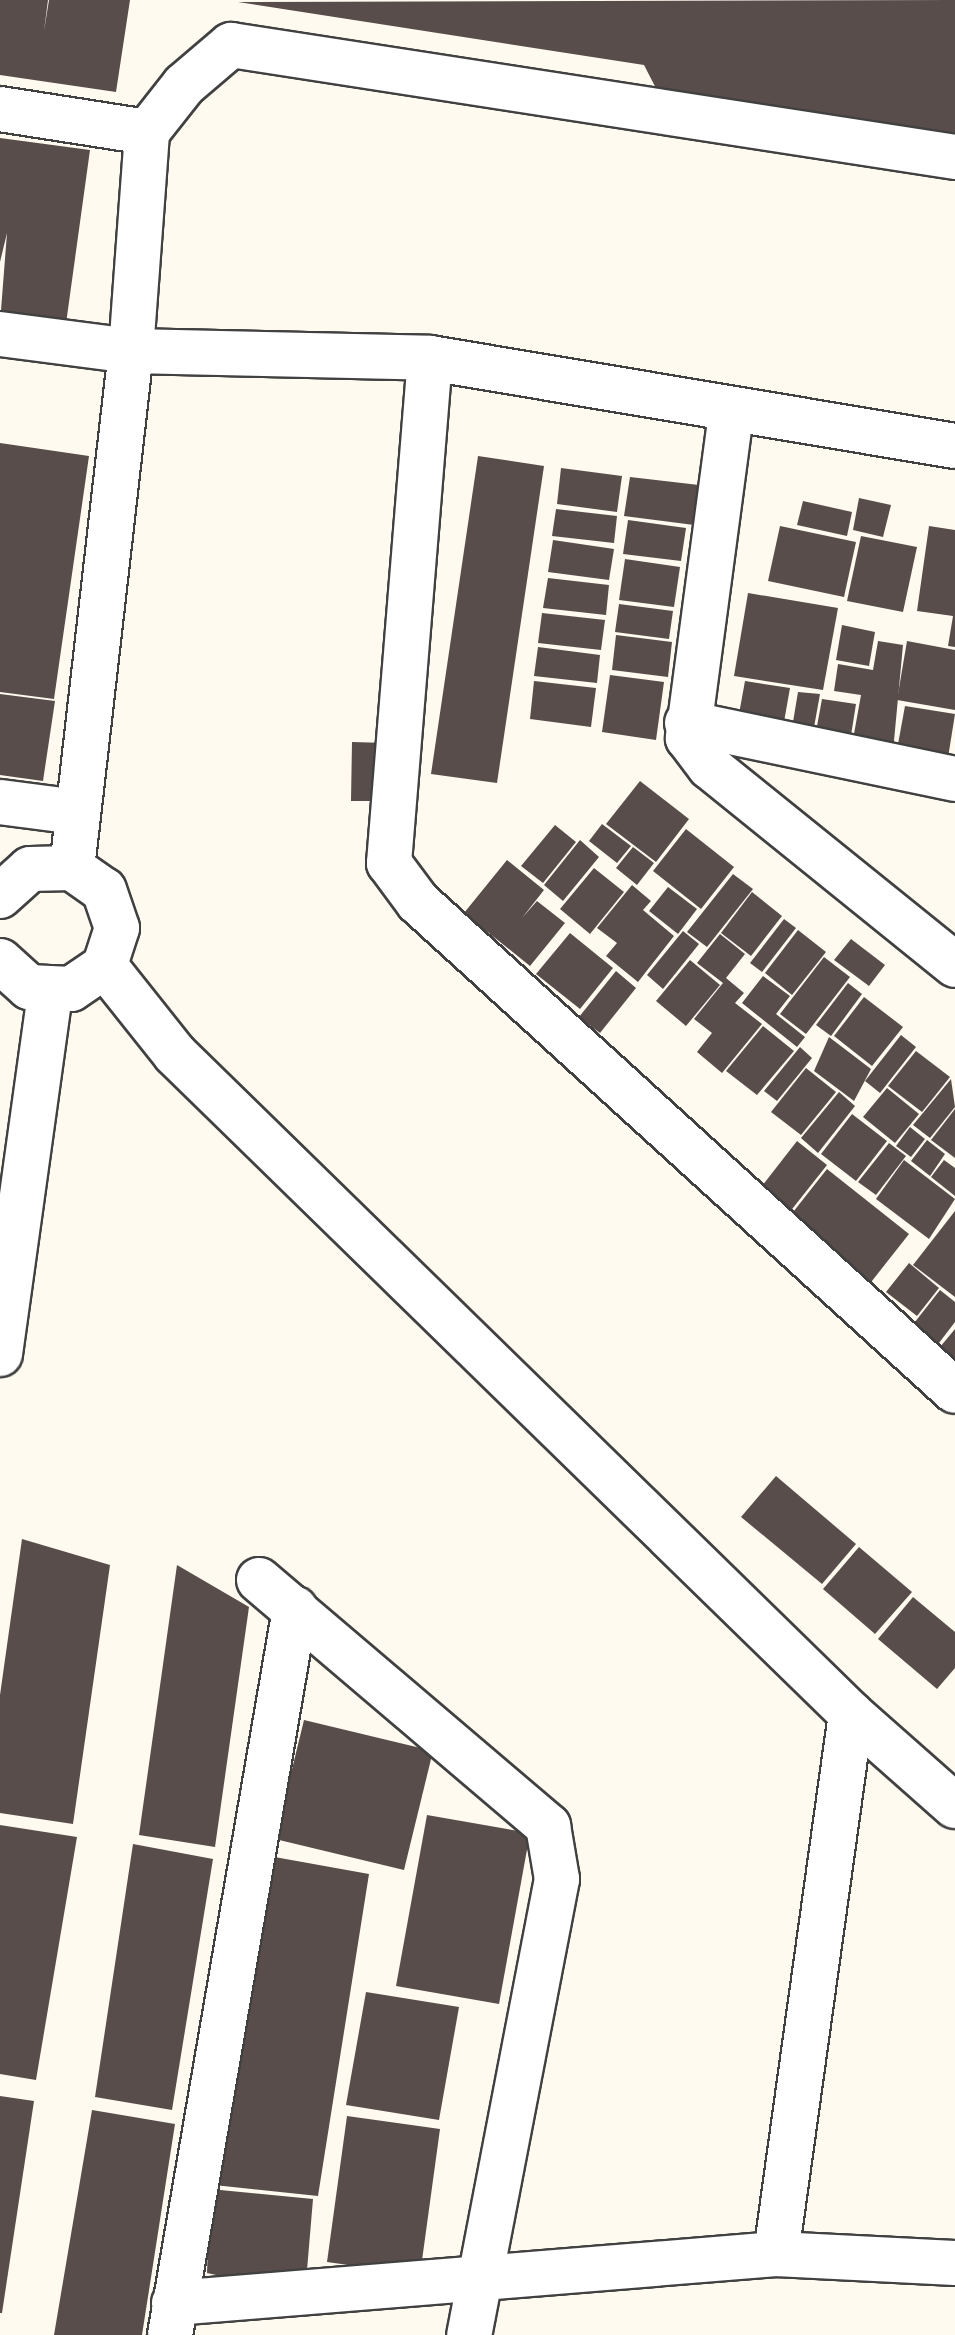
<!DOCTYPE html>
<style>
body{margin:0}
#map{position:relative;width:955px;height:2335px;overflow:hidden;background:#fffaef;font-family:Merriweather,serif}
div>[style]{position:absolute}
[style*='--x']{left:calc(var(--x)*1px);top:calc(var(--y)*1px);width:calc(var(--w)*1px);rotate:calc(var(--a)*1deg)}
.building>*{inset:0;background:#584d4a}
.roads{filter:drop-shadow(2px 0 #414141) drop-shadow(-2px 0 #414141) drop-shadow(0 2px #414141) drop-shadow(0 -2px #414141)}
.minor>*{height:44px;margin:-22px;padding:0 22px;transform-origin:22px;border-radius:22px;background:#fff}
span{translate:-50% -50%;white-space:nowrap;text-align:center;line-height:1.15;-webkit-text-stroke:8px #fff;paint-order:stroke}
</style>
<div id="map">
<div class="building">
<i style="clip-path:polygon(0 0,48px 0,44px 31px,49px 0,130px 0,116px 92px,0 75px)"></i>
<i style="clip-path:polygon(955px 0,955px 147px,662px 100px,644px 65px,238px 2px)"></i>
<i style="clip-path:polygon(0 138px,90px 150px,65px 331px,0 323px,7px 233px,0 262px)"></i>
<i style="clip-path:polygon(0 443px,89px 456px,54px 699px,0 692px)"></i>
<i style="clip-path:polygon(478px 456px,544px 466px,497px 783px,431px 774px)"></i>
<i style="clip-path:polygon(561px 468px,622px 476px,617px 512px,557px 504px)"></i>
<i style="clip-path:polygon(630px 477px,699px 485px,694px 525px,624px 516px)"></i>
<i style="clip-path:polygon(859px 498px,891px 505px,883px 537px,853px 530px)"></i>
<i style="clip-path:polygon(803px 501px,852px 512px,847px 536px,797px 525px)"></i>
<i style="clip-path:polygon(556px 509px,617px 516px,614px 543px,552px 536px)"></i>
<i style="clip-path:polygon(628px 520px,686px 528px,681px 561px,623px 554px)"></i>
<i style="clip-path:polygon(780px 526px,856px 542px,844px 597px,768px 581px)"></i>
<i style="clip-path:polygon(929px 526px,955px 530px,955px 647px,948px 646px,953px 616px,917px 611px)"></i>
<i style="clip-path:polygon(861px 536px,917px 547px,903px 612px,847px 601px)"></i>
<i style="clip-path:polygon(553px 540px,614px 549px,609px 580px,548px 572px)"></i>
<i style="clip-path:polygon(625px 559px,680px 567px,674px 607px,619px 600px)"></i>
<i style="clip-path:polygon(548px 578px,609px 585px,606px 615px,543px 608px)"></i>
<i style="clip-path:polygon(748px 593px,838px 608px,823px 690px,734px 676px)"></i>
<i style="clip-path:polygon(619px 604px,673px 611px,669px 639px,615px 632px)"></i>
<i style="clip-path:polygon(542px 613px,605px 620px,601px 650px,538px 643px)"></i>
<i style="clip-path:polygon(842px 625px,875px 632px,869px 666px,836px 660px)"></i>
<i style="clip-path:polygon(616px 635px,672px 642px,668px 677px,612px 670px)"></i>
<i style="clip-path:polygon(878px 641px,903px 645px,892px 762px,850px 756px,861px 695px,834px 691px,838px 664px,873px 670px)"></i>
<i style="clip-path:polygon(907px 641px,955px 650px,955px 710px,897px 700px)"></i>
<i style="clip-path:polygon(538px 647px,600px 655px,597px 683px,534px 676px)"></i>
<i style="clip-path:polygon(610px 675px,664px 682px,656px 740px,602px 732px)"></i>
<i style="clip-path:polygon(534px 681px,596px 688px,591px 727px,530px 719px)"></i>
<i style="clip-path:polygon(745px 681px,790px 688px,782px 733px,737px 725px)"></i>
<i style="clip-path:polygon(798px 692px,820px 694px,811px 744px,790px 740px)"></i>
<i style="clip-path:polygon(0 694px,55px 701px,43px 781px,0 775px)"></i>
<i style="clip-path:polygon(822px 699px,856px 704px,848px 754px,813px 748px)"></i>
<i style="clip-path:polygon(905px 706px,955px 714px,947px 764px,896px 755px)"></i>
<i style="clip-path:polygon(352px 742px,388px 743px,387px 801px,351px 801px)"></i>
<i style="clip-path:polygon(640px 781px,689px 819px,656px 862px,606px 824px)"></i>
<i style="clip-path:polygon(602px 824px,631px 846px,617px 863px,589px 841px)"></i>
<i style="clip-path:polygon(555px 825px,576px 842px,543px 883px,521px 866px)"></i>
<i style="clip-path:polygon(686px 829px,734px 867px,701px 909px,653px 871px)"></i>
<i style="clip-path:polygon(580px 840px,599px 857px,563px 901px,544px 885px)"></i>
<i style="clip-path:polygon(633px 847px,654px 863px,637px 885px,616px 868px)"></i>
<i style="clip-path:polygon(507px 860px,544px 890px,522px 918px,537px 901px,565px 923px,530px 966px,464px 913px)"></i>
<i style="clip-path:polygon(594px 868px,624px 892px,590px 934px,560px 909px)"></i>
<i style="clip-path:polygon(733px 874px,753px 889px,707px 947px,687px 932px)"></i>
<i style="clip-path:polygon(632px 885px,651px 901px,643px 910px,674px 936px,638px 982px,606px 956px,617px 943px,597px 928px)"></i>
<i style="clip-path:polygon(668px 887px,697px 909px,678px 934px,649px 911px)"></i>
<i style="clip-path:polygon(752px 892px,782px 916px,751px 956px,721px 933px)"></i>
<i style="clip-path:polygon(784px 919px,796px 928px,762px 972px,750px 963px)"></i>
<i style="clip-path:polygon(798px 930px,826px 952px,792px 995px,765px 973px)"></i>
<i style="clip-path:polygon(683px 931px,699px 944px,663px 989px,647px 975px)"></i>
<i style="clip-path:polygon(570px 933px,613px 968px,580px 1009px,536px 974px)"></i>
<i style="clip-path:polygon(720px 934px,745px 954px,726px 978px,744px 993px,735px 1003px,762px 1024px,722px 1073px,697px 1052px,712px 1033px,694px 1019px,723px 983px,697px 963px)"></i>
<i style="clip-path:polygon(851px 939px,885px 965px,869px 986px,834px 960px)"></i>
<i style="clip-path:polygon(824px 957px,850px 977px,806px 1034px,780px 1014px)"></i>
<i style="clip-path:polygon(690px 960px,720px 985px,686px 1026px,656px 1001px)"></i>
<i style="clip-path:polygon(616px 971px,636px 988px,600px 1033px,579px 1017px)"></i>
<i style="clip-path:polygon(763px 976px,790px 996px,776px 1014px,805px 1037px,797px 1047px,742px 1003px)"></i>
<i style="clip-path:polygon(848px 983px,862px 994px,831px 1036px,816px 1025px)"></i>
<i style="clip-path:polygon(864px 997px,903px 1027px,872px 1066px,834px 1036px)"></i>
<i style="clip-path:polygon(763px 1026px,794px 1051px,757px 1095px,726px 1071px)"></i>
<i style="clip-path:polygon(901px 1035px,916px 1047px,880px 1093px,865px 1081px)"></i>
<i style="clip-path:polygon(829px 1037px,871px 1069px,854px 1101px,814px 1071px)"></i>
<i style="clip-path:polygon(800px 1047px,812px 1058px,777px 1101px,764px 1091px)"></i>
<i style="clip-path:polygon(916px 1051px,950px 1077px,922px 1112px,888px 1086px)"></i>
<i style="clip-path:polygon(806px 1068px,836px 1092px,801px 1135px,771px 1112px)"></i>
<i style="clip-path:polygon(951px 1079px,955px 1107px,930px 1138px,913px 1125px)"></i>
<i style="clip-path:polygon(887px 1088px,919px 1114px,895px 1143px,863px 1117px)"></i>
<i style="clip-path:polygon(839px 1092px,855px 1106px,818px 1153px,801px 1138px)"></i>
<i style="clip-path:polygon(955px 1109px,955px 1158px,931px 1140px)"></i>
<i style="clip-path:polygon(852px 1114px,887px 1141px,856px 1181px,821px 1154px)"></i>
<i style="clip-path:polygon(910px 1127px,925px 1139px,911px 1157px,896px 1146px)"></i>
<i style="clip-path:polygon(927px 1140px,945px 1154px,930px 1176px,911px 1161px)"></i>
<i style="clip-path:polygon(797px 1141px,827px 1165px,785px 1218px,755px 1195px)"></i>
<i style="clip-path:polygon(889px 1143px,906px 1156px,876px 1195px,858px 1182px)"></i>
<i style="clip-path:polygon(904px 1160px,955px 1199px,929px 1239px,876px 1199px)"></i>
<i style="clip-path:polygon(944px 1160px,955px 1168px,955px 1196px,931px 1177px)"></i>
<i style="clip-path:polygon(827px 1169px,909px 1234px,868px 1286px,786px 1221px)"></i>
<i style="clip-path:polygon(955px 1211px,955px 1297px,913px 1265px)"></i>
<i style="clip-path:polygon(909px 1263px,939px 1288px,917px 1316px,886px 1292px)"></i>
<i style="clip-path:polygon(940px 1290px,955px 1302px,955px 1322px,929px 1356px,904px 1336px)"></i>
<i style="clip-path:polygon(955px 1329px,955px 1379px,930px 1359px)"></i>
<i style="clip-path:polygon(776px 1476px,856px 1544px,822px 1584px,741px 1517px)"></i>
<i style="clip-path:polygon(22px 1539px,110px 1565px,73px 1824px,0 1813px,0 1695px)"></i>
<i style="clip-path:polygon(859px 1547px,912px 1592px,875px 1634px,823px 1589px)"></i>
<i style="clip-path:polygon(177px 1565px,249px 1607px,215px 1847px,139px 1835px)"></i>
<i style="clip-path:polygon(913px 1597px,955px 1632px,955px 1668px,937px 1689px,878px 1639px)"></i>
<i style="clip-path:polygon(304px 1720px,433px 1751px,404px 1870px,275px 1839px)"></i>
<i style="clip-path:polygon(427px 1815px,530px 1833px,499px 2004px,396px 1986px)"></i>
<i style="clip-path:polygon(0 1825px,77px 1837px,36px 2080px,0 2074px)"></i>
<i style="clip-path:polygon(133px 1844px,213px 1859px,172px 2110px,95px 2097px)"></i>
<i style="clip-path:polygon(269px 1856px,369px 1874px,318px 2196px,214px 2185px,254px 1988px)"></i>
<i style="clip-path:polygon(366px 1992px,459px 2007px,439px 2120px,346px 2105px)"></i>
<i style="clip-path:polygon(0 2096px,34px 2101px,2px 2313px,0 2313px)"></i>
<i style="clip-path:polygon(92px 2110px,175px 2124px,142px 2335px,54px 2335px)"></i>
<i style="clip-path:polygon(347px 2116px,440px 2129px,420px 2275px,327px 2262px)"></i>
<i style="clip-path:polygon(210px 2189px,313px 2199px,305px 2294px,207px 2273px)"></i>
</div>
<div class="roads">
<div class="minor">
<i style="--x:0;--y:109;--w:149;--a:8.9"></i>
<i style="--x:0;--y:334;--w:132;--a:7.4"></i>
<i style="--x:131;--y:351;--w:299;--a:1.3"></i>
<i style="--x:430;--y:358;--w:532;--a:9.52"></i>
<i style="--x:430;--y:358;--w:507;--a:94.64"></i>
<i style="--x:389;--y:863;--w:49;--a:53.4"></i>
<i style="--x:418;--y:902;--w:726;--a:42.32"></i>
<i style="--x:731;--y:414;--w:327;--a:97.6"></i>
<i style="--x:688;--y:738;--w:36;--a:53"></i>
<i style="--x:710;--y:767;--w:315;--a:38.9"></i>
<i style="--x:687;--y:723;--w:274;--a:11.8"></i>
<i style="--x:0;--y:802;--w:78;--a:7.4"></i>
<i style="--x:72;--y:868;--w:520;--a:-83.49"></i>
<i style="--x:131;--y:351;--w:220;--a:-85.8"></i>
<i style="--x:147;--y:132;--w:60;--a:-51.8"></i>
<i style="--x:184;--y:85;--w:62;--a:-40.4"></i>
<i style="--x:231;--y:45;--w:733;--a:8.79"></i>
<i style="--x:0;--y:896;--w:40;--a:-42"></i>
<i style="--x:30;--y:869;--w:42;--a:-1.4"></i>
<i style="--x:72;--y:868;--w:39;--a:35"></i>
<i style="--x:104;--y:890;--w:40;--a:71.1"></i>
<i style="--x:117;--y:928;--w:40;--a:108"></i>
<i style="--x:105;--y:966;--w:41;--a:145.9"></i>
<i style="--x:71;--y:989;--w:42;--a:-177.3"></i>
<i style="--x:29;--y:987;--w:39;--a:-138"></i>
<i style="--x:105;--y:966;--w:112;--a:51.5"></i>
<i style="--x:175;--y:1054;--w:945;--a:44.31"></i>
<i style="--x:851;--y:1714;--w:139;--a:41.5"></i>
<i style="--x:0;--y:1354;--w:365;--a:-82.1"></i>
<i style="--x:259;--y:1580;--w:380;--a:40.4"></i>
<i style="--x:548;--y:1826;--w:54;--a:80.4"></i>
<i style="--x:557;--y:1879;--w:464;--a:100.9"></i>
<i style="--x:776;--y:2254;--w:545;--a:-82.09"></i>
<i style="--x:174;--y:2303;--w:604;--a:-4.65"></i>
<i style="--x:776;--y:2254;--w:179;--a:2.9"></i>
<i style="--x:170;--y:2335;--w:737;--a:-80.23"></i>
</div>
</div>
</div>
